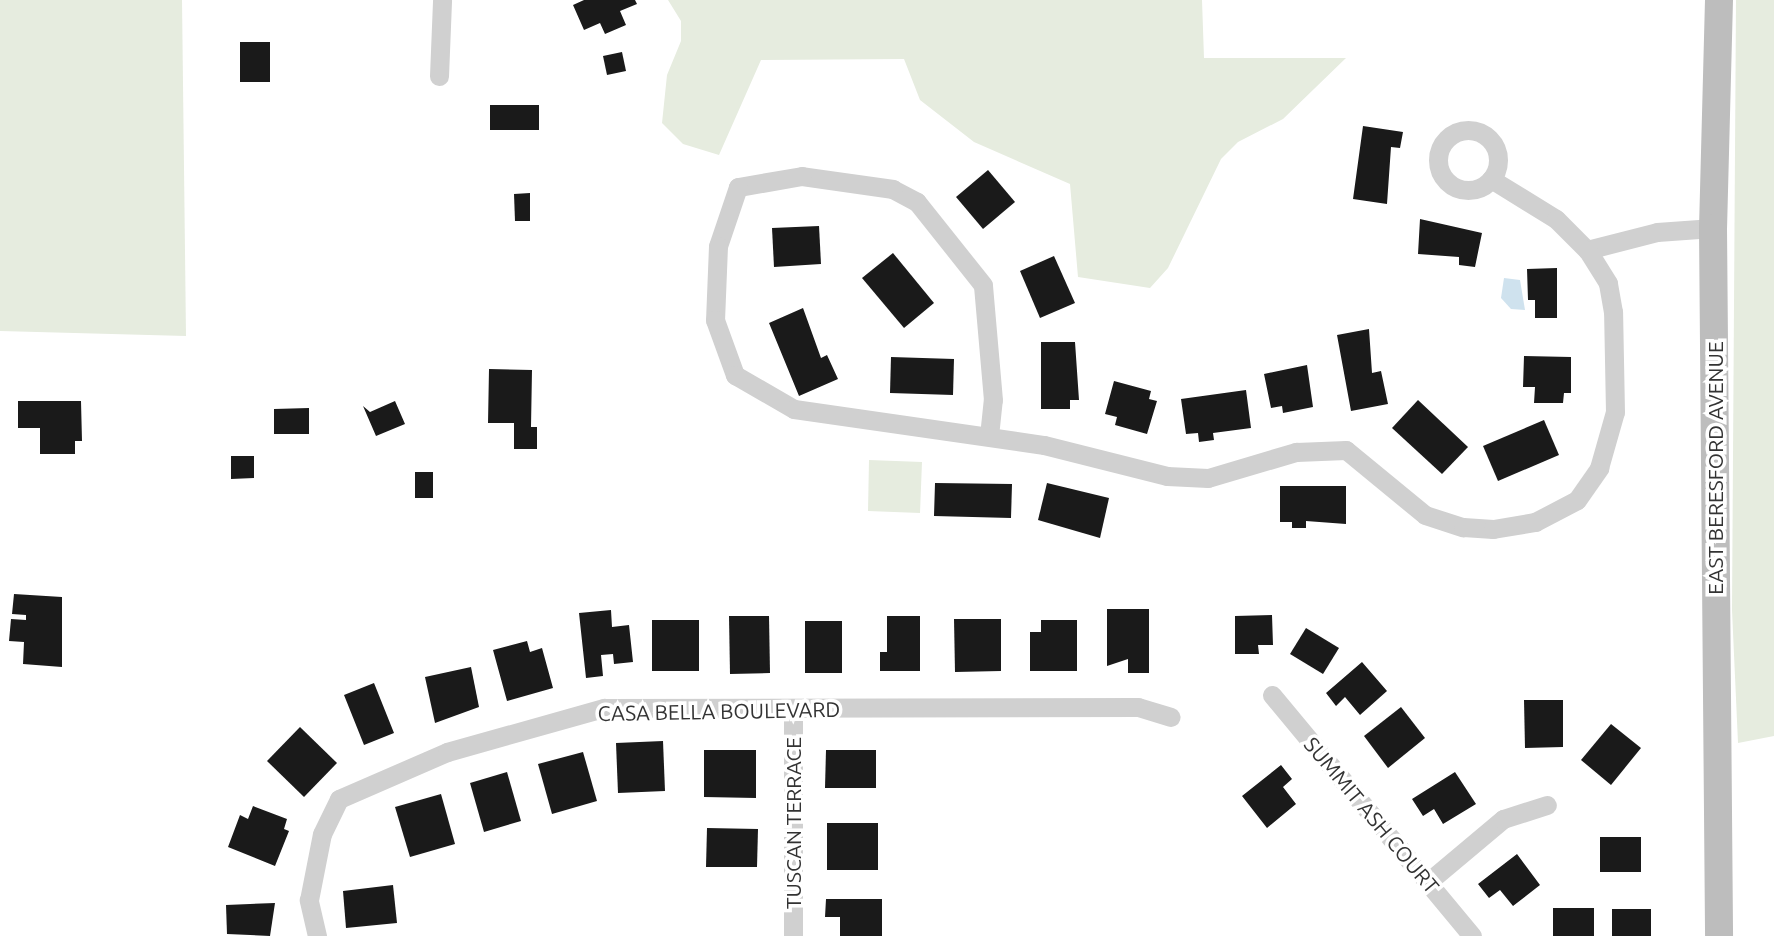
<!DOCTYPE html>
<style>
body{margin:0}
#map{position:relative;width:1774px;height:936px;overflow:hidden;background:#fff;font-family:Ubuntu,sans-serif}
div>[style]{position:absolute}
[style*='--x']{left:calc(var(--x)*1px);top:calc(var(--y)*1px);width:calc(var(--w)*1px);rotate:calc(var(--a)*1deg)}
.green>*{inset:0;background:#e6ecdf}
.water>*{inset:0;background:#cfe2ee}
.building>*{inset:0;background:#1a1a1a}
.street>*{height:19px;margin:-9.5px;padding:0 9.5px;transform-origin:9.5px;border-radius:9.5px;background:#d0d0d0}
.street>.ring{margin:-9.5px;padding:0;box-sizing:content-box;background:none;border:19px solid #d0d0d0;border-radius:50%}
.secondary>*{height:28px;margin:-14px;padding:0 14px;transform-origin:14px;border-radius:14px;background:#bdbdbd}
span{translate:-50% -50%;white-space:nowrap;text-align:center;line-height:1.15;-webkit-text-stroke:7px #fff;paint-order:stroke}
.street-label{font-size:21px;color:#333}
</style>
<div id="map">
<div class="green">
<i style="clip-path:polygon(0 0,182px 0,186px 336px,0 331px)"></i>
<i style="clip-path:polygon(668px 0,1202px 0,1204px 58px,1346px 58px,1283px 119px,1238px 142px,1221px 159px,1168px 268px,1150px 288px,1078px 277px,1070px 184px,974px 142px,920px 100px,904px 59px,761px 60px,719px 155px,683px 144px,662px 123px,667px 75px,681px 41px,681px 21px)"></i>
<i style="clip-path:polygon(1736px 0,1774px 0,1774px 736px,1738px 743px,1732px 610px)"></i>
<i style="clip-path:polygon(869px 460px,922px 462px,920px 513px,868px 511px)"></i>
</div>
<div class="water">
<i style="clip-path:polygon(1504px 278px,1520px 280px,1525px 310px,1511px 309px,1501px 298px)"></i>
</div>
<div class="building">
<i style="clip-path:polygon(584px 0,635px 0,637px 4px,620px 11px,626px 25px,605px 34px,600px 23px,584px 30px,573px 5px)"></i>
<i style="clip-path:polygon(240px 42px,270px 42px,270px 82px,240px 82px)"></i>
<i style="clip-path:polygon(622px 52px,626px 71px,607px 75px,603px 56px)"></i>
<i style="clip-path:polygon(490px 105px,539px 105px,539px 130px,490px 130px)"></i>
<i style="clip-path:polygon(1363px 126px,1403px 132px,1400px 148px,1391px 147px,1387px 204px,1353px 199px)"></i>
<i style="clip-path:polygon(988px 170px,1015px 202px,983px 229px,956px 197px)"></i>
<i style="clip-path:polygon(530px 193px,530px 221px,515px 221px,514px 194px)"></i>
<i style="clip-path:polygon(1420px 219px,1482px 233px,1475px 267px,1459px 265px,1459px 257px,1418px 254px)"></i>
<i style="clip-path:polygon(819px 226px,821px 264px,774px 267px,772px 228px)"></i>
<i style="clip-path:polygon(893px 253px,934px 303px,904px 328px,862px 278px)"></i>
<i style="clip-path:polygon(1054px 256px,1075px 303px,1040px 318px,1020px 271px)"></i>
<i style="clip-path:polygon(1557px 268px,1557px 318px,1535px 318px,1535px 300px,1528px 300px,1527px 269px)"></i>
<i style="clip-path:polygon(803px 308px,821px 358px,827px 355px,838px 379px,799px 396px,769px 323px)"></i>
<i style="clip-path:polygon(1369px 329px,1372px 373px,1381px 371px,1388px 404px,1351px 411px,1337px 335px)"></i>
<i style="clip-path:polygon(1041px 342px,1075px 342px,1079px 400px,1070px 400px,1070px 409px,1041px 409px)"></i>
<i style="clip-path:polygon(1524px 356px,1571px 357px,1571px 393px,1564px 393px,1563px 403px,1534px 403px,1535px 387px,1523px 387px)"></i>
<i style="clip-path:polygon(891px 357px,954px 359px,953px 395px,890px 393px)"></i>
<i style="clip-path:polygon(1307px 365px,1313px 407px,1283px 413px,1282px 406px,1271px 408px,1264px 374px)"></i>
<i style="clip-path:polygon(489px 369px,532px 370px,531px 427px,537px 427px,537px 449px,514px 449px,514px 423px,488px 423px)"></i>
<i style="clip-path:polygon(1114px 381px,1151px 391px,1149px 399px,1157px 401px,1147px 434px,1115px 425px,1117px 417px,1105px 414px)"></i>
<i style="clip-path:polygon(1246px 390px,1251px 428px,1213px 433px,1214px 440px,1199px 442px,1198px 433px,1186px 434px,1181px 399px)"></i>
<i style="clip-path:polygon(1418px 400px,1468px 447px,1442px 474px,1392px 428px)"></i>
<i style="clip-path:polygon(18px 401px,81px 401px,82px 441px,75px 441px,75px 454px,40px 454px,40px 428px,18px 428px)"></i>
<i style="clip-path:polygon(395px 401px,405px 424px,376px 436px,363px 406px,370px 412px)"></i>
<i style="clip-path:polygon(309px 408px,309px 434px,274px 434px,274px 409px)"></i>
<i style="clip-path:polygon(1544px 420px,1559px 455px,1498px 481px,1483px 446px)"></i>
<i style="clip-path:polygon(231px 456px,254px 456px,254px 478px,231px 479px)"></i>
<i style="clip-path:polygon(415px 472px,433px 472px,433px 498px,415px 498px)"></i>
<i style="clip-path:polygon(935px 483px,1012px 484px,1011px 518px,934px 516px)"></i>
<i style="clip-path:polygon(1047px 483px,1109px 498px,1100px 538px,1038px 520px)"></i>
<i style="clip-path:polygon(1280px 486px,1346px 486px,1346px 524px,1306px 521px,1306px 528px,1292px 528px,1292px 522px,1280px 522px)"></i>
<i style="clip-path:polygon(14px 594px,62px 597px,62px 667px,23px 664px,24px 642px,9px 641px,11px 619px,26px 620px,26px 615px,12px 614px)"></i>
<i style="clip-path:polygon(1107px 609px,1149px 609px,1149px 673px,1128px 673px,1128px 659px,1107px 666px)"></i>
<i style="clip-path:polygon(611px 610px,612px 627px,629px 625px,633px 662px,614px 664px,613px 654px,601px 655px,603px 676px,586px 678px,579px 613px)"></i>
<i style="clip-path:polygon(1272px 615px,1273px 645px,1258px 645px,1259px 654px,1235px 654px,1235px 616px)"></i>
<i style="clip-path:polygon(729px 616px,769px 616px,770px 673px,730px 674px)"></i>
<i style="clip-path:polygon(887px 616px,920px 616px,920px 671px,880px 671px,880px 652px,887px 652px)"></i>
<i style="clip-path:polygon(954px 619px,1001px 619px,1001px 671px,955px 672px)"></i>
<i style="clip-path:polygon(652px 620px,699px 620px,699px 671px,652px 671px)"></i>
<i style="clip-path:polygon(1041px 620px,1077px 620px,1077px 671px,1030px 671px,1030px 632px,1041px 632px)"></i>
<i style="clip-path:polygon(805px 621px,842px 621px,842px 673px,805px 673px)"></i>
<i style="clip-path:polygon(1306px 628px,1339px 648px,1323px 674px,1290px 654px)"></i>
<i style="clip-path:polygon(527px 641px,530px 652px,542px 648px,553px 688px,507px 701px,493px 650px)"></i>
<i style="clip-path:polygon(1362px 662px,1387px 691px,1360px 715px,1345px 697px,1336px 706px,1326px 693px)"></i>
<i style="clip-path:polygon(471px 667px,479px 707px,435px 723px,425px 677px)"></i>
<i style="clip-path:polygon(374px 683px,394px 733px,364px 745px,344px 695px)"></i>
<i style="clip-path:polygon(1524px 700px,1563px 700px,1563px 747px,1525px 748px)"></i>
<i style="clip-path:polygon(1401px 707px,1425px 738px,1388px 768px,1364px 736px)"></i>
<i style="clip-path:polygon(1611px 724px,1641px 748px,1611px 785px,1581px 760px)"></i>
<i style="clip-path:polygon(300px 727px,337px 763px,304px 797px,267px 761px)"></i>
<i style="clip-path:polygon(663px 741px,665px 791px,618px 793px,616px 743px)"></i>
<i style="clip-path:polygon(704px 750px,756px 750px,756px 798px,704px 797px)"></i>
<i style="clip-path:polygon(826px 750px,876px 750px,876px 788px,825px 788px)"></i>
<i style="clip-path:polygon(583px 752px,597px 801px,552px 814px,538px 764px)"></i>
<i style="clip-path:polygon(1281px 765px,1292px 779px,1283px 787px,1296px 804px,1267px 828px,1242px 796px)"></i>
<i style="clip-path:polygon(507px 772px,521px 821px,484px 832px,470px 783px)"></i>
<i style="clip-path:polygon(1455px 772px,1476px 804px,1443px 824px,1434px 809px,1423px 816px,1412px 799px)"></i>
<i style="clip-path:polygon(441px 794px,455px 844px,410px 857px,395px 807px)"></i>
<i style="clip-path:polygon(253px 806px,287px 819px,284px 829px,289px 831px,275px 866px,228px 847px,240px 815px,248px 819px)"></i>
<i style="clip-path:polygon(827px 823px,878px 823px,878px 870px,827px 870px)"></i>
<i style="clip-path:polygon(707px 828px,758px 829px,757px 867px,706px 867px)"></i>
<i style="clip-path:polygon(1600px 837px,1641px 837px,1641px 872px,1600px 872px)"></i>
<i style="clip-path:polygon(1517px 854px,1540px 885px,1513px 906px,1500px 890px,1489px 898px,1478px 884px)"></i>
<i style="clip-path:polygon(393px 885px,397px 923px,346px 928px,343px 891px)"></i>
<i style="clip-path:polygon(826px 899px,882px 899px,882px 936px,840px 936px,840px 917px,825px 917px)"></i>
<i style="clip-path:polygon(275px 903px,270px 936px,227px 934px,226px 905px)"></i>
<i style="clip-path:polygon(1553px 908px,1594px 908px,1594px 936px,1553px 936px)"></i>
<i style="clip-path:polygon(1612px 909px,1651px 909px,1651px 936px,1612px 936px)"></i>
</div>
<div class="street">
<i style="--x:439;--y:76;--w:76;--a:-87.7"></i>
<i class="ring" style="left:1438px;top:130px;width:41px;height:41px"></i>
<i style="--x:1491;--y:179;--w:76;--a:31.6"></i>
<i style="--x:1556;--y:219;--w:44;--a:45"></i>
<i style="--x:1587;--y:250;--w:72;--a:-14.4"></i>
<i style="--x:1657;--y:232;--w:56;--a:-4.1"></i>
<i style="--x:989;--y:436;--w:36;--a:-84"></i>
<i style="--x:993;--y:400;--w:115;--a:-95"></i>
<i style="--x:983;--y:285;--w:106;--a:-128.5"></i>
<i style="--x:917;--y:202;--w:27;--a:-152"></i>
<i style="--x:893;--y:189;--w:92;--a:-171.9"></i>
<i style="--x:802;--y:176;--w:65;--a:170.2"></i>
<i style="--x:738;--y:187;--w:62;--a:108.7"></i>
<i style="--x:718;--y:246;--w:74;--a:92.3"></i>
<i style="--x:715;--y:320;--w:59;--a:70"></i>
<i style="--x:735;--y:375;--w:68;--a:30"></i>
<i style="--x:794;--y:409;--w:253;--a:8.2"></i>
<i style="--x:1044;--y:445;--w:127;--a:14.1"></i>
<i style="--x:1167;--y:476;--w:41;--a:2.8"></i>
<i style="--x:1208;--y:478;--w:92;--a:-16.5"></i>
<i style="--x:1296;--y:452;--w:50;--a:-2.3"></i>
<i style="--x:1346;--y:450;--w:102;--a:39.4"></i>
<i style="--x:1425;--y:515;--w:40;--a:18"></i>
<i style="--x:1463;--y:527;--w:30;--a:4"></i>
<i style="--x:1493;--y:529;--w:43;--a:-9.5"></i>
<i style="--x:1535;--y:522;--w:47;--a:-27.6"></i>
<i style="--x:1577;--y:500;--w:39;--a:-55"></i>
<i style="--x:1599;--y:468;--w:58;--a:-74.1"></i>
<i style="--x:1615;--y:412;--w:100;--a:-91.1"></i>
<i style="--x:1613;--y:312;--w:29;--a:-100"></i>
<i style="--x:1608;--y:283;--w:39;--a:-122"></i>
<i style="--x:1272;--y:695;--w:313;--a:50.3"></i>
<i style="--x:1428;--y:882;--w:98;--a:-40"></i>
<i style="--x:1503;--y:819;--w:46;--a:-17.7"></i>
<i style="--x:317;--y:936;--w:37;--a:-103"></i>
<i style="--x:309;--y:900;--w:67;--a:-78.9"></i>
<i style="--x:322;--y:834;--w:39;--a:-64"></i>
<i style="--x:339;--y:799;--w:118;--a:-23.5"></i>
<i style="--x:447;--y:752;--w:163;--a:-15.7"></i>
<i style="--x:604;--y:708;--w:534;--a:-0.11"></i>
<i style="--x:1138;--y:707;--w:34;--a:17"></i>
<i style="--x:793;--y:936;--w:227;--a:-90"></i>
</div>
<div class="secondary">
<i style="--x:1719;--y:0;--w:228;--a:91.5"></i>
<i style="--x:1713;--y:228;--w:708;--a:89.51"></i>
</div>
<div class="street-label">
<span style="left:1715px;top:468px;rotate:-90deg">EAST BERESFORD AVENUE</span>
<span style="left:719px;top:711px;rotate:-1deg">CASA BELLA BOULEVARD</span>
<span style="left:1372px;top:815px;rotate:50deg">SUMMIT ASH COURT</span>
<span style="left:793px;top:823px;rotate:-90deg">TUSCAN TERRACE</span>
</div>
</div>
